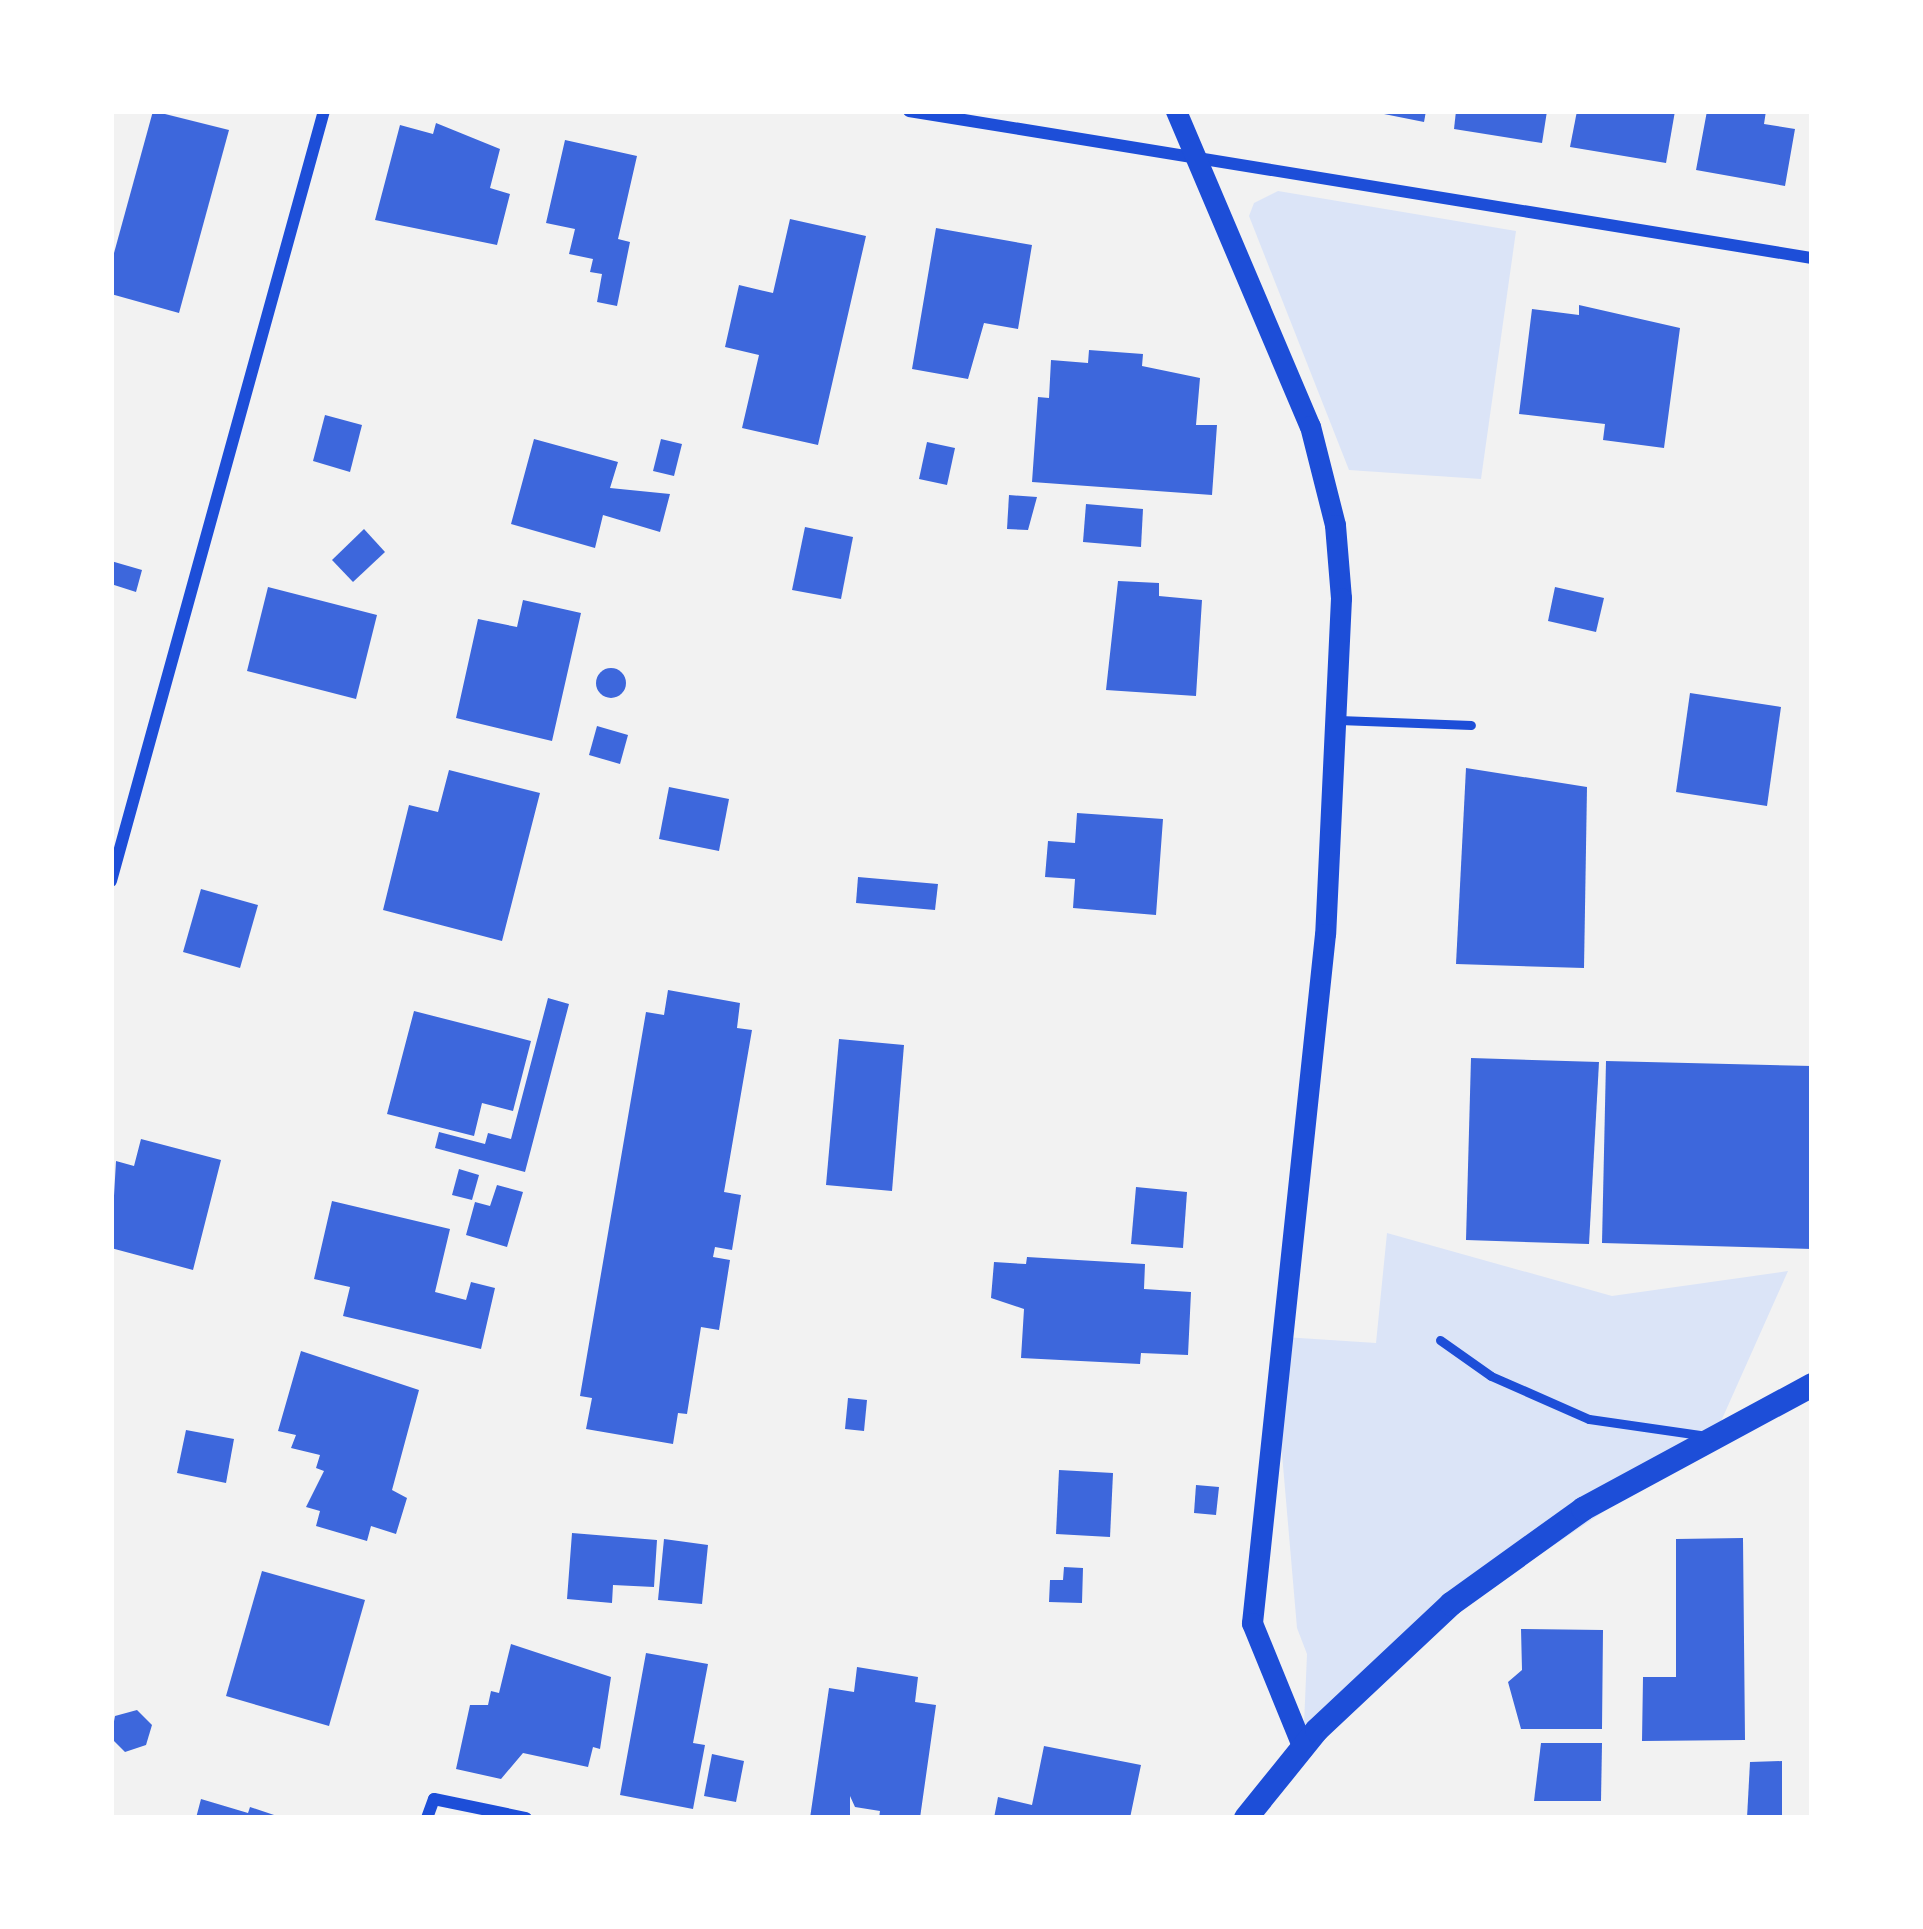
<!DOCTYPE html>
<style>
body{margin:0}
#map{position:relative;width:1923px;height:1929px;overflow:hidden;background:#f2f2f2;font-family:"Noto Sans",sans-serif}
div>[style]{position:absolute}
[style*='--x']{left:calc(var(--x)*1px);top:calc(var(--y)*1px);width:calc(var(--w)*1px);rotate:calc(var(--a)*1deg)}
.green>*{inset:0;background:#dbe4f7}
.building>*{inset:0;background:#3d67dc}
.round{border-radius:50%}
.service>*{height:9px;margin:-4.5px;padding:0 4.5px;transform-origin:4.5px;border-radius:4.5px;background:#1d4ed8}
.minor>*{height:12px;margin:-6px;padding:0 6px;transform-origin:6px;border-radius:6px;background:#1d4ed8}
.tertiary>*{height:21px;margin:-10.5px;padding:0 10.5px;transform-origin:10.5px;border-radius:10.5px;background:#1d4ed8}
.secondary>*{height:24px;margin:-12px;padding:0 12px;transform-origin:12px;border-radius:12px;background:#1d4ed8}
span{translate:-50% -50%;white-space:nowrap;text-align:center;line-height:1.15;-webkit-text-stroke:9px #fff;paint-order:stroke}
.frame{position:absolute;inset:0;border:114px solid #fff;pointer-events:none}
</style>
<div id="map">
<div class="green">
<i style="clip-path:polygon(1278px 191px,1516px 231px,1481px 479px,1349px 470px,1249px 216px,1254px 203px)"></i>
<i style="clip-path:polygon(1387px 1233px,1612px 1296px,1788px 1271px,1714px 1437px,1393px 1654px,1303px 1748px,1307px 1654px,1297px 1628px,1277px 1396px,1284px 1337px,1376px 1343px)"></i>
</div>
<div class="building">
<i style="clip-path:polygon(153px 111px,229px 130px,179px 313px,111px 294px,111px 264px)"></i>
<i style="clip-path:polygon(1369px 111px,1426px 111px,1424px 122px)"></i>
<i style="clip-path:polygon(1456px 111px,1547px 111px,1542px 143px,1454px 129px)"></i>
<i style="clip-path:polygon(1577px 111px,1675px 111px,1666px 163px,1570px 147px)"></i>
<i style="clip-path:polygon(1707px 111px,1766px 111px,1764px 124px,1795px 129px,1785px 186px,1696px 170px)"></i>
<i style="clip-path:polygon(436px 123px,500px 149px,490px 188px,510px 194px,497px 245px,375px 220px,400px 125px,433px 134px)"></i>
<i style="clip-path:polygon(565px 140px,637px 156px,618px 239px,630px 242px,617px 306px,597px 302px,602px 274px,590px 272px,593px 259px,569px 254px,575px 229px,546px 223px)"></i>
<i style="clip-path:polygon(790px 219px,866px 236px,818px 445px,742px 428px,759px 355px,725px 347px,739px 285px,773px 293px)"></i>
<i style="clip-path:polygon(936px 228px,1032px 245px,1018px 329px,984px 323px,968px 379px,912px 369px)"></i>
<i style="clip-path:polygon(1579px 305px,1680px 328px,1664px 448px,1603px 440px,1605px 424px,1519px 414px,1532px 309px,1579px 315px)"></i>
<i style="clip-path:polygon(1089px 350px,1143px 354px,1142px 366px,1200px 378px,1196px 425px,1217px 425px,1212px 495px,1032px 482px,1038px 397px,1049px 398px,1051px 360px,1088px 363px)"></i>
<i style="clip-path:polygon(325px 415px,362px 425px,350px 472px,313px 461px)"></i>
<i style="clip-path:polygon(534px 439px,618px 462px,610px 488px,670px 494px,660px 532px,603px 515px,595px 548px,511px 524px)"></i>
<i style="clip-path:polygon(661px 439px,682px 444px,674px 476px,653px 471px)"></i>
<i style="clip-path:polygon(927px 442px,955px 448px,947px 485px,919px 479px)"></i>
<i style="clip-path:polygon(1009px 495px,1037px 497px,1028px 530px,1007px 529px)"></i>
<i style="clip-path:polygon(1086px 504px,1143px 509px,1141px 547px,1083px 542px)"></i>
<i style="clip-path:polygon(805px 527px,853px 537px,841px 599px,792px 590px)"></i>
<i style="clip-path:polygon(364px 529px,385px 552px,353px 582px,332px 560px)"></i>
<i style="clip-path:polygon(111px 561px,142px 570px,136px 592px,111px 584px)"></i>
<i style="clip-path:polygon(1118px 581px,1159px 583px,1159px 596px,1202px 600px,1196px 696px,1106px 690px)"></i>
<i style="clip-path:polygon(268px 587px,377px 615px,356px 699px,247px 671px)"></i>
<i style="clip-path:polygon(1555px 587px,1604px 598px,1596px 632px,1548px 621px)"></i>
<i style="clip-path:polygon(523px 600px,581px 613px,552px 741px,456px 718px,478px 619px,517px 627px)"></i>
<i class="round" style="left:596px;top:668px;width:30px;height:30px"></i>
<i style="clip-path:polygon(1690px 693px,1781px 707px,1767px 806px,1676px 792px)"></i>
<i style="clip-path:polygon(597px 726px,628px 735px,620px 764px,589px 755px)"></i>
<i style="clip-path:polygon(1466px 768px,1587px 787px,1584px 968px,1456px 964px)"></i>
<i style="clip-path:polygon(449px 770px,540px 793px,502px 941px,383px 910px,409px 805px,438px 812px)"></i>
<i style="clip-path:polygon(669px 787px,729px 799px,719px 851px,659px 839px)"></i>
<i style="clip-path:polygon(1077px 813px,1163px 819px,1156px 915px,1073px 908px,1075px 879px,1045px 877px,1048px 841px,1075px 843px)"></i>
<i style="clip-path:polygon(858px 877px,938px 884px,935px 910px,856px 903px)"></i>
<i style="clip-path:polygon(201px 889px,258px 905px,240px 968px,183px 952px)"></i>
<i style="clip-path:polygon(668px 990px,740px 1003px,737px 1028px,752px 1030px,724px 1192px,741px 1195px,732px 1250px,715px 1247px,713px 1257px,730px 1260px,719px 1330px,701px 1327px,687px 1414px,678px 1413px,673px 1444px,586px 1429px,592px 1398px,580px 1396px,646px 1012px,664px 1015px)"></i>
<i style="clip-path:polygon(548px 998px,569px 1004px,525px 1172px,435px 1148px,439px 1132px,485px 1144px,488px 1133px,511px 1139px)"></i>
<i style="clip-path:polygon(414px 1011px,531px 1041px,513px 1111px,482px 1103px,474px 1136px,387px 1114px)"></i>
<i style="clip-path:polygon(839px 1039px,904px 1045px,892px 1191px,826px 1185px)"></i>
<i style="clip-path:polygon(1471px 1058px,1599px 1062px,1589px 1244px,1466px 1240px)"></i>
<i style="clip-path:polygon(1606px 1061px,1812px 1066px,1812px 1249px,1602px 1243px)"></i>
<i style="clip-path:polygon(141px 1139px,221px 1160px,193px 1270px,111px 1248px,116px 1161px,134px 1166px)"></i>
<i style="clip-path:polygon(459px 1169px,479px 1175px,472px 1200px,452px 1195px)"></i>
<i style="clip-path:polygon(497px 1185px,523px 1192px,507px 1247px,466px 1235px,475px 1202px,490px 1206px)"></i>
<i style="clip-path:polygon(1136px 1187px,1187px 1192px,1183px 1248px,1131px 1244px)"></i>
<i style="clip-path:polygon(332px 1201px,450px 1229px,435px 1292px,466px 1300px,471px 1282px,495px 1288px,481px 1349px,343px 1316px,350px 1287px,314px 1279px)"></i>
<i style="clip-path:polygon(1027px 1257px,1145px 1264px,1144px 1289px,1191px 1292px,1188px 1355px,1141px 1353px,1140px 1364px,1021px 1358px,1024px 1309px,991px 1298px,994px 1262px,1026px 1264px)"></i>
<i style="clip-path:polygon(301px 1351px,419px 1390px,392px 1490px,407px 1498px,396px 1534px,371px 1526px,367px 1541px,316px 1526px,320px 1511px,306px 1507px,324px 1471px,316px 1468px,320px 1455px,291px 1448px,296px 1435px,278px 1431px)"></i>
<i style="clip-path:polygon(848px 1398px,867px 1400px,864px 1431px,845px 1429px)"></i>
<i style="clip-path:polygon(186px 1430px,234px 1439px,226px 1483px,177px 1473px)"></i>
<i style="clip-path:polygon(1059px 1470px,1113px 1473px,1110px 1537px,1056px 1534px)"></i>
<i style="clip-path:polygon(1196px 1485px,1219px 1487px,1216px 1515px,1194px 1513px)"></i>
<i style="clip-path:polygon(572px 1533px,657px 1540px,654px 1587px,613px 1585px,612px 1603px,567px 1599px)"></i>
<i style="clip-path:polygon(1743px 1538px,1745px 1740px,1642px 1741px,1643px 1677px,1676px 1677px,1676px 1539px)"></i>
<i style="clip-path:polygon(664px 1539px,708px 1545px,702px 1604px,658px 1600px)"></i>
<i style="clip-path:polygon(1064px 1567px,1083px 1568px,1082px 1603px,1049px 1602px,1050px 1580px,1063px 1580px)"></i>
<i style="clip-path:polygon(262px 1571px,365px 1600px,329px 1726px,226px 1696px)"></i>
<i style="clip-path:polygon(1521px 1629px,1603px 1630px,1602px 1729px,1521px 1729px,1508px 1682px,1522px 1670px)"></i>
<i style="clip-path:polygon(511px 1644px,611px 1677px,600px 1749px,593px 1747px,588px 1767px,523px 1753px,501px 1779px,456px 1769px,470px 1705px,488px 1705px,491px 1691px,499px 1693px)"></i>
<i style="clip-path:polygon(646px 1653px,708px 1664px,693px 1743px,705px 1745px,693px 1809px,620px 1795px)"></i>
<i style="clip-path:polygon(857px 1667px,918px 1677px,915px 1702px,936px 1705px,920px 1818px,879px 1818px,880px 1811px,855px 1807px,850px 1796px,850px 1818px,810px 1818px,829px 1688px,854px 1692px)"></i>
<i style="clip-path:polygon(137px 1710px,152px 1725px,146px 1745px,125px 1752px,111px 1738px,115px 1716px)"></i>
<i style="clip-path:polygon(1541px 1743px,1602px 1743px,1601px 1801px,1534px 1801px)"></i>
<i style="clip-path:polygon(1044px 1746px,1141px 1765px,1130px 1818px,994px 1818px,998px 1797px,1032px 1805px)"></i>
<i style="clip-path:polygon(712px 1754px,744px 1761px,736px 1802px,704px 1796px)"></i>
<i style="clip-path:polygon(1782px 1761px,1782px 1818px,1747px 1818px,1750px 1762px)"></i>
<i style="clip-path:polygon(201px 1799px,248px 1813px,250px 1807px,283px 1818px,196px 1818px)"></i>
</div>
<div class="service">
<i style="--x:1339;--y:720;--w:132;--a:2.2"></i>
<i style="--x:1440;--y:1340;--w:62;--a:35.2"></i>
<i style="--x:1491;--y:1376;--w:107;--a:23.7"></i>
<i style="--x:1589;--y:1419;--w:119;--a:8.2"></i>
</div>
<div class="minor">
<i style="--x:909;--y:111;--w:915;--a:9.25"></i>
<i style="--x:111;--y:881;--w:799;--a:-74.54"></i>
<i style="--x:427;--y:1818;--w:20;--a:-70"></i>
<i style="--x:434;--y:1799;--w:94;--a:11.7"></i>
</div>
<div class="tertiary">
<i style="--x:1176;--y:111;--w:342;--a:67"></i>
<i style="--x:1310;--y:426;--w:102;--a:75.8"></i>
<i style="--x:1335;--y:525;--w:73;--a:85.3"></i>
<i style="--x:1341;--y:598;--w:336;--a:92.7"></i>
<i style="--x:1325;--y:934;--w:693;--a:96.05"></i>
<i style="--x:1252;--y:1623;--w:135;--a:67.8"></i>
</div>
<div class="secondary">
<i style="--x:1246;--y:1818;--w:113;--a:-51.1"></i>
<i style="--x:1317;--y:1730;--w:184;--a:-43.2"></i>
<i style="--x:1451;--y:1604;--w:163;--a:-35.7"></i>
<i style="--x:1583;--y:1509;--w:260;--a:-28.4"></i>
</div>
<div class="frame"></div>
</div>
